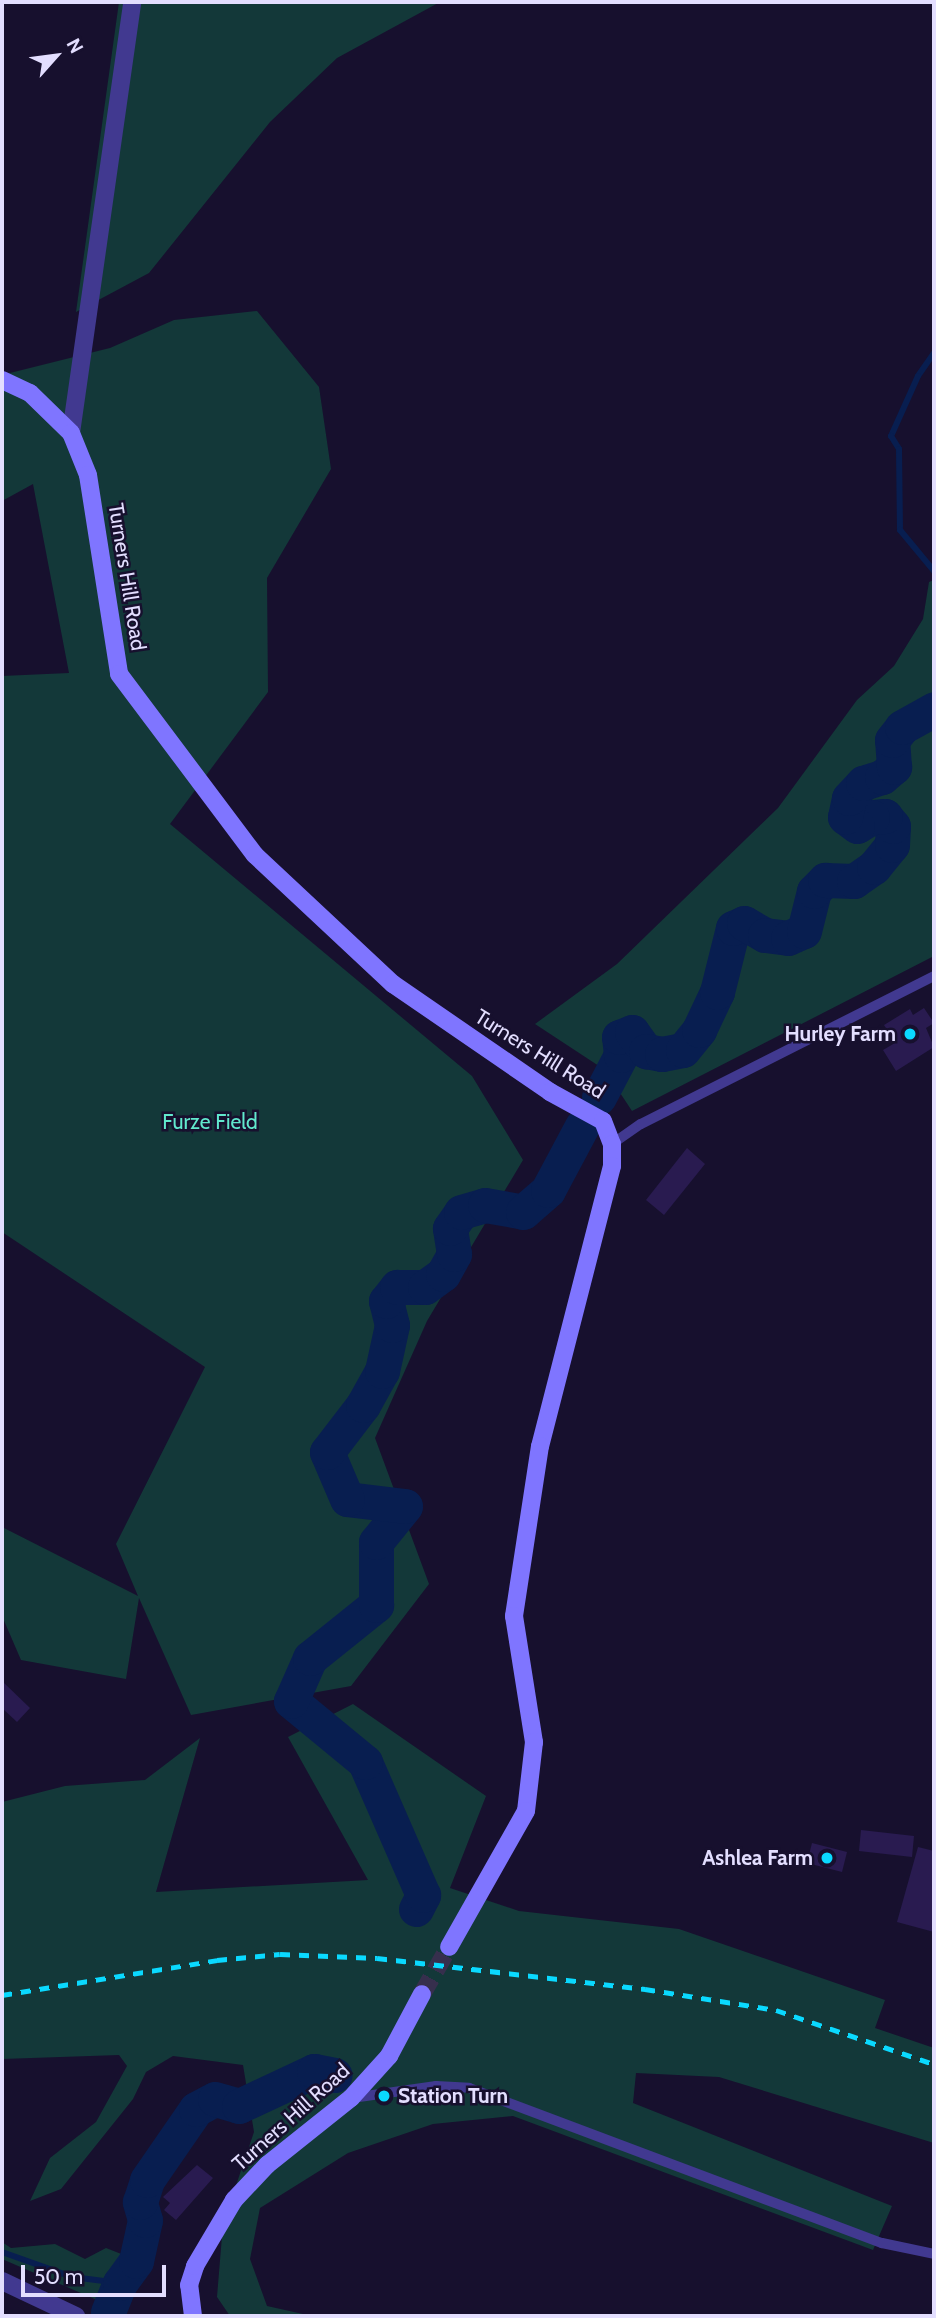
<!DOCTYPE html>
<style>
body{margin:0}
#map{position:relative;width:936px;height:2318px;overflow:hidden;background:#17102e;font-family:Cabin,sans-serif}
div>[style]{position:absolute}
[style*='--x']{left:calc(var(--x)*1px);top:calc(var(--y)*1px);width:calc(var(--w)*1px);rotate:calc(var(--a)*1deg)}
.green>*{inset:0;background:#133839}
.stream>*{height:6px;margin:-3px;padding:0 3px;transform-origin:3px;border-radius:3px;background:#081e50}
.river>*{height:35px;margin:-17.5px;padding:0 17.5px;transform-origin:17.5px;border-radius:17.5px;background:#081e50}
.building>*{inset:0;background:#291b50}
.secondary-tunnel>*{height:18px;margin-top:-9px;transform-origin:0;background:repeating-linear-gradient(90deg,#362f4d 0 18px,transparent 0 27px)}
.service>*{height:10px;margin:-5px;padding:0 5px;transform-origin:5px;border-radius:5px;background:#413990}
.minor>*{height:18px;margin:-9px;padding:0 9px;transform-origin:9px;border-radius:9px;background:#413990}
.tertiary>*{height:18px;margin:-9px;padding:0 9px;transform-origin:9px;border-radius:9px;background:#413990}
.secondary>*{height:18px;margin:-9px;padding:0 9px;transform-origin:9px;border-radius:9px;background:#7f75ff}
.rail>*{height:5px;margin-top:-2.5px;transform-origin:0;background:repeating-linear-gradient(90deg,#0ad9ff 0 10px,transparent 0 19px)}
.dots>*{width:19px;height:19px;translate:-50% -50%;box-sizing:border-box;border:4px solid #17102e;border-radius:50%}
span{translate:-50% -50%;white-space:nowrap;text-align:center;line-height:1.15;-webkit-text-stroke:5px #17102e;paint-order:stroke}
.street-label{font-size:21px;color:#e3deff}
.poi-label{font-size:21px;color:#e3deff;font-weight:700}
.right{translate:-100% -50%;text-align:right}
.left{translate:0 -50%;text-align:left}
.park-label{font-size:21px;color:#61e8cd}
.frame{position:absolute;inset:0;border:4px solid #e3deff;pointer-events:none}
.north{position:absolute;left:21px;top:21px;width:70px;height:70px;-webkit-text-stroke:5px #17102e;paint-order:stroke;rotate:62deg;font-size:19px;font-weight:700;line-height:28px;text-align:center;color:#e3deff}
.north::after{content:'';display:block;margin:auto;width:24px;height:32px;background:#e3deff;clip-path:polygon(50% 0,100% 100%,50% 72%,0 100%)}
.scale{position:absolute;left:21px;top:2265px;width:145px;height:32px;box-sizing:border-box;border:4px solid #e3deff;border-top:0;padding-left:9px;font-size:21px;line-height:24px;white-space:nowrap;color:#e3deff;-webkit-text-stroke:5px #17102e;paint-order:stroke}
</style>
<div id="map">
<div class="green">
<i style="clip-path:polygon(119px 2px,440px 2px,337px 58px,270px 122px,149px 273px,76px 312px)"></i>
<i style="clip-path:polygon(257px 311px,319px 387px,331px 469px,267px 578px,268px 692px,170px 824px,472px 1076px,523px 1160px,427px 1321px,375px 1438px,429px 1584px,351px 1686px,191px 1715px,139px 1598px,126px 1679px,21px 1660px,2px 1616px,2px 1527px,138px 1596px,116px 1544px,205px 1367px,2px 1232px,2px 676px,69px 673px,33px 484px,2px 501px,2px 375px,110px 348px,174px 320px)"></i>
<i style="clip-path:polygon(934px 580px,934px 956px,632px 1111px,605px 1070px,535px 1024px,617px 964px,778px 808px,857px 700px,894px 666px,923px 619px,929px 582px)"></i>
<i style="clip-path:polygon(353px 1704px,486px 1796px,450px 1888px,519px 1911px,679px 1929px,885px 2000px,875px 2028px,934px 2048px,934px 2143px,719px 2077px,636px 2073px,633px 2103px,892px 2206px,873px 2250px,513px 2116px,433px 2124px,348px 2153px,260px 2208px,250px 2259px,267px 2306px,312px 2316px,230px 2316px,217px 2297px,223px 2224px,254px 2132px,243px 2065px,173px 2056px,146px 2072px,133px 2099px,61px 2189px,30px 2201px,50px 2158px,96px 2122px,127px 2066px,119px 2055px,2px 2059px,2px 1802px,65px 1786px,145px 1780px,200px 1738px,156px 1892px,368px 1880px,288px 1737px)"></i>
<i style="clip-path:polygon(2px 2242px,11px 2248px,55px 2244px,85px 2259px,106px 2248px,134px 2259px,104px 2303px,2px 2259px)"></i>
</div>
<div class="stream">
<i style="--x:934;--y:353;--w:28;--a:125"></i>
<i style="--x:918;--y:376;--w:66;--a:114.2"></i>
<i style="--x:891;--y:436;--w:15;--a:58"></i>
<i style="--x:899;--y:449;--w:81;--a:89.3"></i>
<i style="--x:900;--y:530;--w:53;--a:50.3"></i>
<i style="--x:2;--y:2252;--w:74;--a:19.7"></i>
<i style="--x:72;--y:2277;--w:48;--a:7.1"></i>
</div>
<div class="river">
<i style="--x:599;--y:1097;--w:47;--a:-62.4"></i>
<i style="--x:621;--y:1055;--w:18;--a:-96"></i>
<i style="--x:619;--y:1037;--w:14;--a:-21"></i>
<i style="--x:632;--y:1032;--w:24;--a:54"></i>
<i style="--x:646;--y:1051;--w:16;--a:11"></i>
<i style="--x:662;--y:1054;--w:21;--a:-11"></i>
<i style="--x:683;--y:1050;--w:26;--a:-51"></i>
<i style="--x:699;--y:1030;--w:42;--a:-64.7"></i>
<i style="--x:717;--y:992;--w:66;--a:-76"></i>
<i style="--x:733;--y:928;--w:12;--a:-24"></i>
<i style="--x:744;--y:923;--w:24;--a:30"></i>
<i style="--x:765;--y:935;--w:23;--a:7"></i>
<i style="--x:788;--y:938;--w:17;--a:-24"></i>
<i style="--x:804;--y:931;--w:41;--a:-76"></i>
<i style="--x:814;--y:891;--w:16;--a:-45"></i>
<i style="--x:825;--y:880;--w:29;--a:2"></i>
<i style="--x:854;--y:881;--w:24;--a:-35"></i>
<i style="--x:874;--y:867;--w:28;--a:-51"></i>
<i style="--x:892;--y:845;--w:19;--a:-87"></i>
<i style="--x:893;--y:826;--w:13;--a:-129"></i>
<i style="--x:885;--y:816;--w:13;--a:176"></i>
<i style="--x:872;--y:817;--w:17;--a:149"></i>
<i style="--x:857;--y:826;--w:15;--a:-143"></i>
<i style="--x:845;--y:817;--w:19;--a:-78"></i>
<i style="--x:849;--y:798;--w:21;--a:-47"></i>
<i style="--x:863;--y:783;--w:20;--a:-18"></i>
<i style="--x:882;--y:777;--w:16;--a:-40"></i>
<i style="--x:894;--y:767;--w:27;--a:-94"></i>
<i style="--x:892;--y:740;--w:16;--a:-52"></i>
<i style="--x:902;--y:727;--w:37;--a:-29"></i>
<i style="--x:416;--y:1909;--w:16;--a:-63"></i>
<i style="--x:423;--y:1895;--w:145;--a:-113.6"></i>
<i style="--x:365;--y:1762;--w:96;--a:-140.5"></i>
<i style="--x:291;--y:1701;--w:47;--a:-66.2"></i>
<i style="--x:310;--y:1658;--w:85;--a:-38.8"></i>
<i style="--x:376;--y:1605;--w:63;--a:-90"></i>
<i style="--x:376;--y:1542;--w:46;--a:-51.1"></i>
<i style="--x:405;--y:1506;--w:58;--a:-173.1"></i>
<i style="--x:347;--y:1499;--w:51;--a:-113.1"></i>
<i style="--x:327;--y:1452;--w:59;--a:-52.5"></i>
<i style="--x:363;--y:1405;--w:39;--a:-61"></i>
<i style="--x:382;--y:1371;--w:47;--a:-77.7"></i>
<i style="--x:392;--y:1325;--w:25;--a:-104"></i>
<i style="--x:386;--y:1301;--w:18;--a:-52"></i>
<i style="--x:397;--y:1287;--w:28;--a:0"></i>
<i style="--x:425;--y:1287;--w:22;--a:-36"></i>
<i style="--x:443;--y:1274;--w:23;--a:-61"></i>
<i style="--x:454;--y:1254;--w:26;--a:-99"></i>
<i style="--x:450;--y:1228;--w:19;--a:-55"></i>
<i style="--x:461;--y:1212;--w:25;--a:-16"></i>
<i style="--x:485;--y:1205;--w:39;--a:10"></i>
<i style="--x:523;--y:1212;--w:33;--a:-41"></i>
<i style="--x:548;--y:1190;--w:72;--a:-62"></i>
<i style="--x:108;--y:2312;--w:31;--a:-68"></i>
<i style="--x:120;--y:2283;--w:27;--a:-54"></i>
<i style="--x:136;--y:2261;--w:42;--a:-77.6"></i>
<i style="--x:145;--y:2220;--w:19;--a:-106"></i>
<i style="--x:140;--y:2202;--w:23;--a:-72"></i>
<i style="--x:147;--y:2180;--w:86;--a:-55.4"></i>
<i style="--x:196;--y:2109;--w:21;--a:-28"></i>
<i style="--x:215;--y:2099;--w:25;--a:16"></i>
<i style="--x:239;--y:2106;--w:83;--a:-25"></i>
<i style="--x:314;--y:2071;--w:21;--a:11"></i>
</div>
<div class="building">
<i style="clip-path:polygon(924px 1008px,934px 1023px,926px 1028px,934px 1047px,896px 1071px,883px 1050px,895px 1043px,884px 1025px,910px 1009px,913px 1015px)"></i>
<i style="clip-path:polygon(687px 1148px,705px 1164px,664px 1215px,646px 1200px)"></i>
<i style="clip-path:polygon(2px 1681px,30px 1708px,17px 1722px,2px 1708px)"></i>
<i style="clip-path:polygon(861px 1830px,914px 1836px,912px 1857px,859px 1851px)"></i>
<i style="clip-path:polygon(812px 1843px,847px 1852px,842px 1872px,807px 1863px)"></i>
<i style="clip-path:polygon(918px 1847px,934px 1851px,934px 1932px,897px 1922px)"></i>
<i style="clip-path:polygon(197px 2165px,213px 2178px,176px 2220px,164px 2210px,170px 2203px,163px 2197px)"></i>
</div>
<div class="secondary-tunnel">
<i style="--x:422;--y:1994;--w:54;--a:-60.1"></i>
</div>
<div class="service">
<i style="--x:612;--y:1144;--w:35;--a:-35"></i>
<i style="--x:641;--y:1124;--w:328;--a:-26.8"></i>
<i style="--x:352;--y:2098;--w:85;--a:-8.1"></i>
<i style="--x:436;--y:2086;--w:33;--a:3"></i>
<i style="--x:469;--y:2088;--w:441;--a:20.6"></i>
<i style="--x:882;--y:2243;--w:53;--a:11.9"></i>
</div>
<div class="minor">
<i style="--x:71;--y:433;--w:435;--a:-81.9"></i>
</div>
<div class="tertiary">
<i style="--x:2;--y:2281;--w:82;--a:25.3"></i>
</div>
<div class="secondary">
<i style="--x:2;--y:380;--w:31;--a:25"></i>
<i style="--x:30;--y:393;--w:57;--a:44.3"></i>
<i style="--x:71;--y:433;--w:45;--a:68"></i>
<i style="--x:88;--y:475;--w:201;--a:81.1"></i>
<i style="--x:119;--y:674;--w:226;--a:53.1"></i>
<i style="--x:255;--y:855;--w:189;--a:43.1"></i>
<i style="--x:393;--y:984;--w:191;--a:34.5"></i>
<i style="--x:550;--y:1092;--w:60;--a:28.7"></i>
<i style="--x:603;--y:1121;--w:25;--a:69"></i>
<i style="--x:612;--y:1144;--w:22;--a:90"></i>
<i style="--x:612;--y:1166;--w:289;--a:104.4"></i>
<i style="--x:540;--y:1446;--w:172;--a:98.7"></i>
<i style="--x:514;--y:1616;--w:128;--a:81"></i>
<i style="--x:534;--y:1742;--w:69;--a:96.6"></i>
<i style="--x:526;--y:1811;--w:156;--a:119.5"></i>
<i style="--x:193;--y:2316;--w:31;--a:-97"></i>
<i style="--x:189;--y:2285;--w:20;--a:-72"></i>
<i style="--x:195;--y:2266;--w:77;--a:-59.4"></i>
<i style="--x:234;--y:2200;--w:48;--a:-46.7"></i>
<i style="--x:267;--y:2165;--w:107;--a:-38.6"></i>
<i style="--x:351;--y:2098;--w:57;--a:-47.9"></i>
<i style="--x:389;--y:2056;--w:70;--a:-62"></i>
</div>
<div class="rail">
<i style="--x:2;--y:1995;--w:218;--a:-9.2"></i>
<i style="--x:217;--y:1960;--w:63;--a:-5.4"></i>
<i style="--x:280;--y:1954;--w:97;--a:2.4"></i>
<i style="--x:377;--y:1958;--w:270;--a:6.6"></i>
<i style="--x:645;--y:1989;--w:133;--a:9.1"></i>
<i style="--x:776;--y:2010;--w:167;--a:18.9"></i>
</div>
<div class="dots">
<i style="left:910px;top:1034px;background:#0ad9ff"></i>
<i style="left:827px;top:1858px;background:#0ad9ff"></i>
<i style="left:384px;top:2096px;background:#0ad9ff"></i>
</div>
<div class="street-label">
<span style="left:127px;top:577px;rotate:81deg">Turners Hill Road</span>
<span style="left:540px;top:1054px;rotate:32deg">Turners Hill Road</span>
<span style="left:291px;top:2117px;rotate:-42deg">Turners Hill Road</span>
</div>
<div class="poi-label">
<span class="right" style="left:896px;top:1034px">Hurley Farm</span>
<span class="right" style="left:813px;top:1858px">Ashlea Farm</span>
<span class="left" style="left:398px;top:2096px">Station Turn</span>
</div>
<div class="park-label">
<span style="left:210px;top:1122px">Furze Field</span>
</div>
<div class="frame"></div>
<div class="north">N</div>
<div class="scale">50 m</div>
</div>
